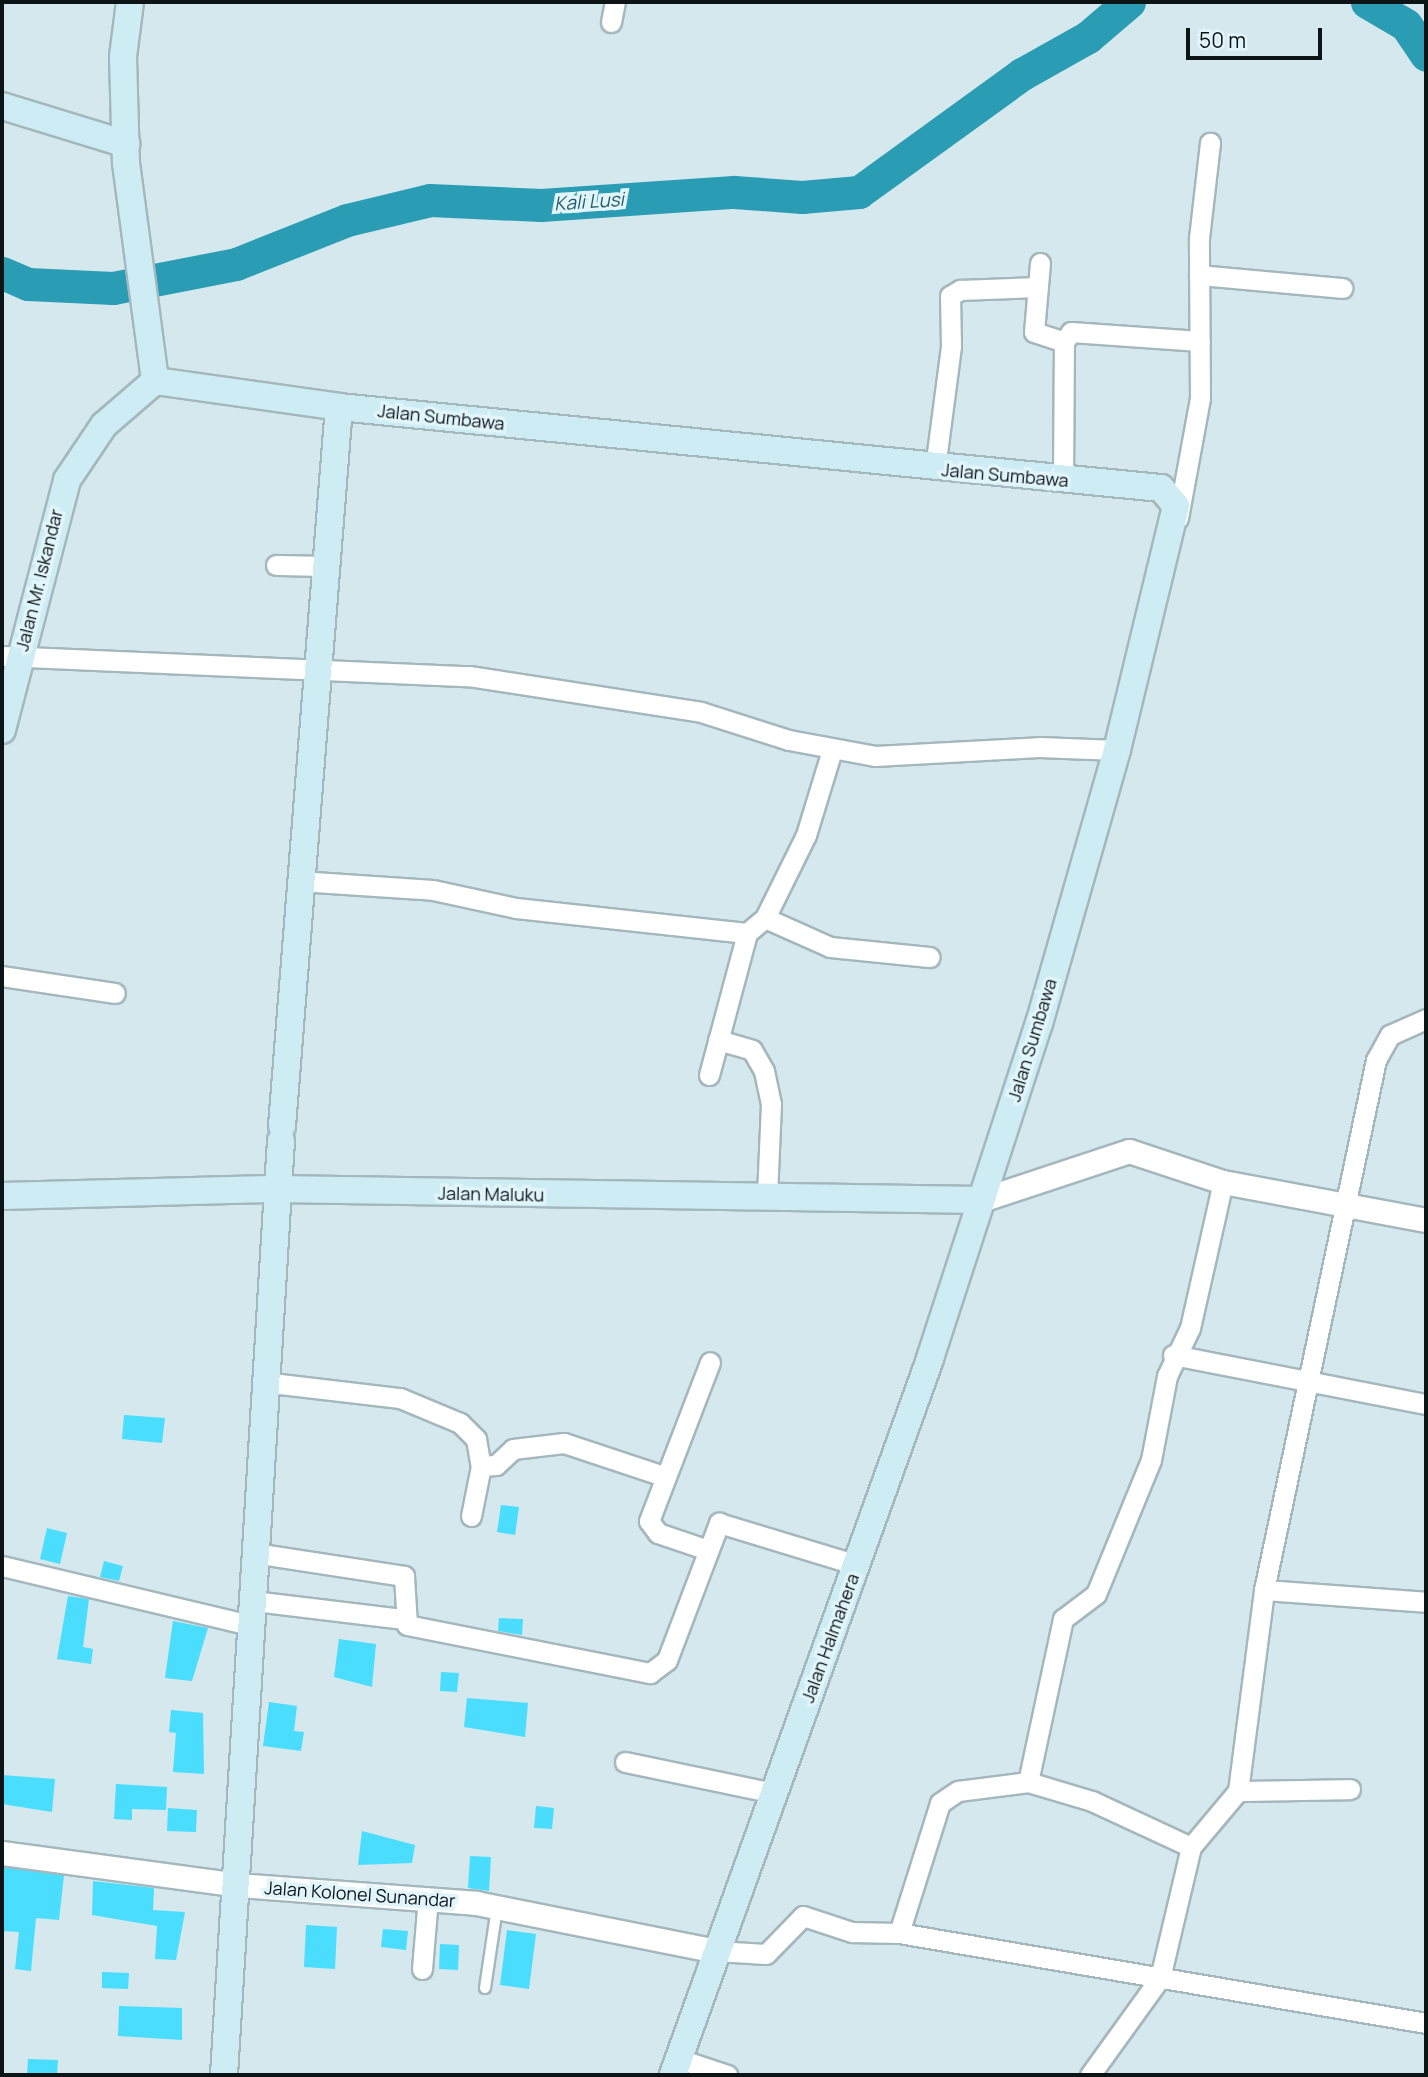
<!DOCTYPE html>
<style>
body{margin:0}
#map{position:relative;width:1428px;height:2077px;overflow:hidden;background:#d4e8ed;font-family:Manrope,sans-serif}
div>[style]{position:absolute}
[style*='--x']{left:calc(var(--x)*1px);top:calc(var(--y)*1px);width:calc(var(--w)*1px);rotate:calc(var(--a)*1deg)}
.river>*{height:33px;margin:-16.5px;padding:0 16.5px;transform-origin:16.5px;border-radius:16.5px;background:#2a9cb4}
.building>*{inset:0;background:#4addfd}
.roads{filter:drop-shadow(2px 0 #a4b7bc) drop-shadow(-2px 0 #a4b7bc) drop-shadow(0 2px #a4b7bc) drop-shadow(0 -2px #a4b7bc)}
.service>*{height:10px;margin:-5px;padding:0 5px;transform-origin:5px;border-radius:5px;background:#fff}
.minor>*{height:19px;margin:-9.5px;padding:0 9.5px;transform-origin:9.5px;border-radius:9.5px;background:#fff}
.tertiary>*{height:23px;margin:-11.5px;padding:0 11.5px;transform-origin:11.5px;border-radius:11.5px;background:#fff}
.secondary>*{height:26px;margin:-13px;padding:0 13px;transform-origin:13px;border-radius:13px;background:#cdecf4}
span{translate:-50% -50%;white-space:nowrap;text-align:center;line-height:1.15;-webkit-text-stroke:7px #e1f5fb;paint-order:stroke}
.street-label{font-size:18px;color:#0d1416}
.water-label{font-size:19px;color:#225c6a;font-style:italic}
.frame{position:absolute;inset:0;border:4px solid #0d1416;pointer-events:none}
.scale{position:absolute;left:1186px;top:28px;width:136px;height:32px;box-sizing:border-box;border:4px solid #0d1416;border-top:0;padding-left:9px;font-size:21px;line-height:24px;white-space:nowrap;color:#0d1416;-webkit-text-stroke:5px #e1f5fb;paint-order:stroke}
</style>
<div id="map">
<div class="river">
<i style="--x:1367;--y:2;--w:45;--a:30.5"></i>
<i style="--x:1406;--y:25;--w:36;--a:56"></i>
<i style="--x:2;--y:273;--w:28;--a:23"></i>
<i style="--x:28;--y:284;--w:85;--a:2.7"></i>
<i style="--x:113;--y:288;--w:125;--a:-11"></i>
<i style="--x:236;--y:264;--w:119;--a:-21.6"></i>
<i style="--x:347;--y:220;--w:85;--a:-13.5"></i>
<i style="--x:430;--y:200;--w:111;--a:2.6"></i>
<i style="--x:541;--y:205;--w:193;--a:-3.9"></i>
<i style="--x:734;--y:192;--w:68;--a:4.2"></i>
<i style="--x:802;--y:197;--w:57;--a:-5"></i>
<i style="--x:859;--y:192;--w:201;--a:-35.9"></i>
<i style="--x:1022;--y:74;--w:76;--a:-29.3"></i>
<i style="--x:1088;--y:37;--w:54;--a:-40.5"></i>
</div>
<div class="building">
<i style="clip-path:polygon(124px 1415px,165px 1418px,162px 1443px,122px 1439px)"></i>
<i style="clip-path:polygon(501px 1505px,519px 1507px,515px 1535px,497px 1532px)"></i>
<i style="clip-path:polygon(47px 1528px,67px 1533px,60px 1564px,40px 1559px)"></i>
<i style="clip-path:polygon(104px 1561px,123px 1566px,119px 1581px,100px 1577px)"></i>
<i style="clip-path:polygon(68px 1596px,89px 1599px,83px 1647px,93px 1649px,91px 1664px,57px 1659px)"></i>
<i style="clip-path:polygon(499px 1618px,523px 1619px,522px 1635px,498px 1631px)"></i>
<i style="clip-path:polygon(173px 1621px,208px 1628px,192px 1681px,165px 1678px)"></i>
<i style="clip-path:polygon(339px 1639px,376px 1644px,372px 1687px,334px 1677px)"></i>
<i style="clip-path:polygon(441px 1672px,459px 1673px,457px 1692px,440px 1691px)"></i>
<i style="clip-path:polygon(467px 1698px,528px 1703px,525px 1737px,464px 1727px)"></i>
<i style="clip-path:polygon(269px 1702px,297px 1706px,294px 1731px,304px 1732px,301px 1751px,263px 1746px)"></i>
<i style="clip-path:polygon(171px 1710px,203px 1713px,204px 1774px,173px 1772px,176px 1733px,169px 1732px)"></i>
<i style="clip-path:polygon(2px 1775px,55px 1779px,52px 1812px,2px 1804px)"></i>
<i style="clip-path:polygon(116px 1784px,167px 1787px,166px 1810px,132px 1809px,132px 1820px,114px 1819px)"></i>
<i style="clip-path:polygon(536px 1806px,554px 1808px,552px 1829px,534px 1828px)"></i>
<i style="clip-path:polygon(168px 1808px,197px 1810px,196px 1832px,167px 1831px)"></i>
<i style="clip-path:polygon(362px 1831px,415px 1845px,412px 1863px,358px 1865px)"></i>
<i style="clip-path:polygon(470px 1856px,491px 1857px,489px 1891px,468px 1888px)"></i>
<i style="clip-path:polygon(2px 1867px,64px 1875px,59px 1920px,36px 1918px,31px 1971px,15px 1969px,19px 1932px,2px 1931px)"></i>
<i style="clip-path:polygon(93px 1881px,154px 1888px,153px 1910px,185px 1912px,176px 1960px,155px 1959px,157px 1926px,92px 1915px)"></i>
<i style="clip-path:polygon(306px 1925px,337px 1927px,335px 1969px,304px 1967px)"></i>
<i style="clip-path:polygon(383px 1929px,408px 1931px,406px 1950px,381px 1947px)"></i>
<i style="clip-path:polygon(507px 1930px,536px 1934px,529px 1989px,500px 1985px)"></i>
<i style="clip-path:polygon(440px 1944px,459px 1945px,458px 1970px,439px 1969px)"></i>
<i style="clip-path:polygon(102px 1972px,129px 1973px,128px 1989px,102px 1988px)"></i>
<i style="clip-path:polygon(119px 2006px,182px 2008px,182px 2040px,118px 2036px)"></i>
<i style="clip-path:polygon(28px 2059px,58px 2060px,57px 2075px,27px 2075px)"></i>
</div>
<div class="roads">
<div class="service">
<i style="--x:485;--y:1988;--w:81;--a:-81.5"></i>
</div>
<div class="minor">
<i style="--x:611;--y:22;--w:20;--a:-79"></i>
<i style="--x:1040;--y:263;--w:69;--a:95"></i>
<i style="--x:1034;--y:332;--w:32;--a:18"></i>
<i style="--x:1199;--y:275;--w:144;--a:5.2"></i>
<i style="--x:935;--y:468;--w:123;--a:-82.5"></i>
<i style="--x:951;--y:346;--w:50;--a:-91.1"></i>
<i style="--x:950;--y:296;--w:12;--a:-31"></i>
<i style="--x:960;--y:290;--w:78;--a:-2.2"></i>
<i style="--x:1063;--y:480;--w:138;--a:-89.6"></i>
<i style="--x:1064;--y:342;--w:12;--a:-55"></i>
<i style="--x:1071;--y:332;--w:129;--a:4"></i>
<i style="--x:1178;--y:518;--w:122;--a:-79.6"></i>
<i style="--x:1200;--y:398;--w:160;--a:-90.4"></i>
<i style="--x:1199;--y:238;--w:96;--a:-83.4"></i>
<i style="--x:276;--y:565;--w:52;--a:1.1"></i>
<i style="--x:2;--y:656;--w:467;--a:2.5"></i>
<i style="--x:469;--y:676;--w:235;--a:8.8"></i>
<i style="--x:701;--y:712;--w:92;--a:17.7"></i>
<i style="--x:789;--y:740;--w:87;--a:10.5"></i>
<i style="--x:875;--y:756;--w:164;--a:-3.1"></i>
<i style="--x:1039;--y:747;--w:78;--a:2.2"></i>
<i style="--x:299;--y:881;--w:134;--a:3.8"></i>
<i style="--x:433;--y:890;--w:85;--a:12.2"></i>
<i style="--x:516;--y:908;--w:232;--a:6.2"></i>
<i style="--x:747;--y:933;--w:23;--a:-40"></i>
<i style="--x:765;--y:918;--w:93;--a:-63.7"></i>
<i style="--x:806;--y:835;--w:89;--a:-73"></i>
<i style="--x:765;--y:918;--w:71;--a:24"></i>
<i style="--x:830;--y:947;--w:100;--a:5.8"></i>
<i style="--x:2;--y:976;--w:114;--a:8.6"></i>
<i style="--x:718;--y:1040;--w:35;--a:16"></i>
<i style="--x:752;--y:1050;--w:24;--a:60"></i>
<i style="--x:764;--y:1071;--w:34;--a:78"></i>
<i style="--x:771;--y:1104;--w:93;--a:92.5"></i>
<i style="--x:709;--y:1075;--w:147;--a:-75"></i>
<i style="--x:1173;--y:1355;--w:258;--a:11"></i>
<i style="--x:263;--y:1382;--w:138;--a:6.7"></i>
<i style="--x:400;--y:1398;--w:65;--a:22.6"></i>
<i style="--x:460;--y:1423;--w:23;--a:45"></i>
<i style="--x:476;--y:1439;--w:27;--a:80"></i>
<i style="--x:481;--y:1466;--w:51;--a:101.3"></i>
<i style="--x:481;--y:1466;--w:15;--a:-4"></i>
<i style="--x:496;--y:1465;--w:23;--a:-43"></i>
<i style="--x:513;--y:1449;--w:51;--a:-6.7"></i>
<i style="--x:564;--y:1443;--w:104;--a:18.4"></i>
<i style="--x:705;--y:1549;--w:50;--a:-161.2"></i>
<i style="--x:658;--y:1533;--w:15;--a:-127"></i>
<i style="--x:649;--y:1521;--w:170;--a:-69"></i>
<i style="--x:254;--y:1553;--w:152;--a:8.7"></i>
<i style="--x:404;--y:1576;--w:49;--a:86.5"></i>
<i style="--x:407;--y:1625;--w:248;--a:11.2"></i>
<i style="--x:650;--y:1673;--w:21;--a:-37"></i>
<i style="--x:667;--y:1660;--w:147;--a:-69.2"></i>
<i style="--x:719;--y:1523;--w:144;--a:16.9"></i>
<i style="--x:2;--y:1566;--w:258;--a:13.4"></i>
<i style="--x:1264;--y:1590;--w:162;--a:4.2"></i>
<i style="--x:254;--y:1601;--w:150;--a:6.9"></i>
<i style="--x:625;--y:1762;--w:151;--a:11.8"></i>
<i style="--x:1238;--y:1791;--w:112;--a:-1"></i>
<i style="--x:1191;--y:1847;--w:109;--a:-155.1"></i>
<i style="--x:1092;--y:1801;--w:67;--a:-163.5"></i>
<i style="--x:1028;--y:1782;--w:167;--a:-77.9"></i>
<i style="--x:1063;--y:1619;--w:41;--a:-37.1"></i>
<i style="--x:1096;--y:1594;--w:145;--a:-67.7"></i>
<i style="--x:1151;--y:1460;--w:86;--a:-79.2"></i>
<i style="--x:1167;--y:1376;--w:53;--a:-64.4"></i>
<i style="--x:1190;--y:1328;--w:150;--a:-77.3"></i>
<i style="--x:899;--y:1933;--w:136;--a:-72.5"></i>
<i style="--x:940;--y:1803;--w:22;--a:-34"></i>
<i style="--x:958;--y:1791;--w:71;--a:-7.3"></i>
<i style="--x:716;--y:1951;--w:50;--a:3.4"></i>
<i style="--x:766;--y:1954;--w:53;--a:-45.8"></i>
<i style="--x:803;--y:1916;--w:52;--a:18.1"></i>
<i style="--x:852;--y:1932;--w:47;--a:1.2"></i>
<i style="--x:899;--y:1933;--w:535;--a:9.69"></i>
<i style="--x:422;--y:1969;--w:71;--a:-85.2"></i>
<i style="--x:679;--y:2059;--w:51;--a:18.4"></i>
<i style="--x:1090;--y:2075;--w:120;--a:-54.2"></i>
<i style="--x:1160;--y:1978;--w:135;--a:-76.7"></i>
<i style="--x:1191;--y:1847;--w:73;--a:-50"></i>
<i style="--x:1238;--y:1791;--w:203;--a:-82.6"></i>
<i style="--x:1264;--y:1590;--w:542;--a:-78.07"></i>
<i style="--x:1376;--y:1060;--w:29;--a:-61"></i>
<i style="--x:1390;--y:1035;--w:39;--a:-24"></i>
</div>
<div class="tertiary">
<i style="--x:981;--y:1200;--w:156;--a:-18.3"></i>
<i style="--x:1129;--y:1151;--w:99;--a:18.3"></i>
<i style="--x:1223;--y:1182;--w:207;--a:10.6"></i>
<i style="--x:2;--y:1853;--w:238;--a:7.7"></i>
<i style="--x:238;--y:1885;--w:239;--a:4.3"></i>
<i style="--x:476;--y:1903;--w:245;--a:11.3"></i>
</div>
<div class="secondary">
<i style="--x:130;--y:2;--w:55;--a:97.3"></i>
<i style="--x:123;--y:57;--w:106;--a:88.4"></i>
<i style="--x:126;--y:163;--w:220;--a:82.4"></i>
<i style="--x:155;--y:381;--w:186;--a:8"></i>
<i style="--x:339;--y:407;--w:826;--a:5.63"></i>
<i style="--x:1161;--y:488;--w:23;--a:50"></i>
<i style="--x:1176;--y:506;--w:251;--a:103.6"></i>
<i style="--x:1117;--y:750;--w:284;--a:105.9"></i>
<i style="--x:1039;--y:1023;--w:353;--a:108"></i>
<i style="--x:930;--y:1359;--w:761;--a:109.75"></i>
<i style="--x:2;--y:106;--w:130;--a:17"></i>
<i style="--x:2;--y:730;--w:258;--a:-75.4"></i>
<i style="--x:67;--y:480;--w:66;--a:-56.1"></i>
<i style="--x:104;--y:425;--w:67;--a:-40.8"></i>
<i style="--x:282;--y:1126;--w:721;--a:-85.47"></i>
<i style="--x:2;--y:1196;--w:276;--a:-1.5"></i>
<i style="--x:278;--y:1189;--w:703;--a:0.9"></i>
<i style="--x:224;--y:2075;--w:936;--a:-86.51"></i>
</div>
</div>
<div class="street-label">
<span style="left:441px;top:417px;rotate:6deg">Jalan Sumbawa</span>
<span style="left:1005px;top:475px;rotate:5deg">Jalan Sumbawa</span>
<span style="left:39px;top:580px;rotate:-76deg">Jalan Mr. Iskandar</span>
<span style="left:1032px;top:1040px;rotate:-73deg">Jalan Sumbawa</span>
<span style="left:491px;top:1194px;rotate:1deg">Jalan Maluku</span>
<span style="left:830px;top:1638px;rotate:-70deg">Jalan Halmahera</span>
<span style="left:360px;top:1894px;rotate:4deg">Jalan Kolonel Sunandar</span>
</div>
<div class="water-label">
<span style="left:589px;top:202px;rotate:-4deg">Kali Lusi</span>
</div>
<div class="frame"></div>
<div class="scale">50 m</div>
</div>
